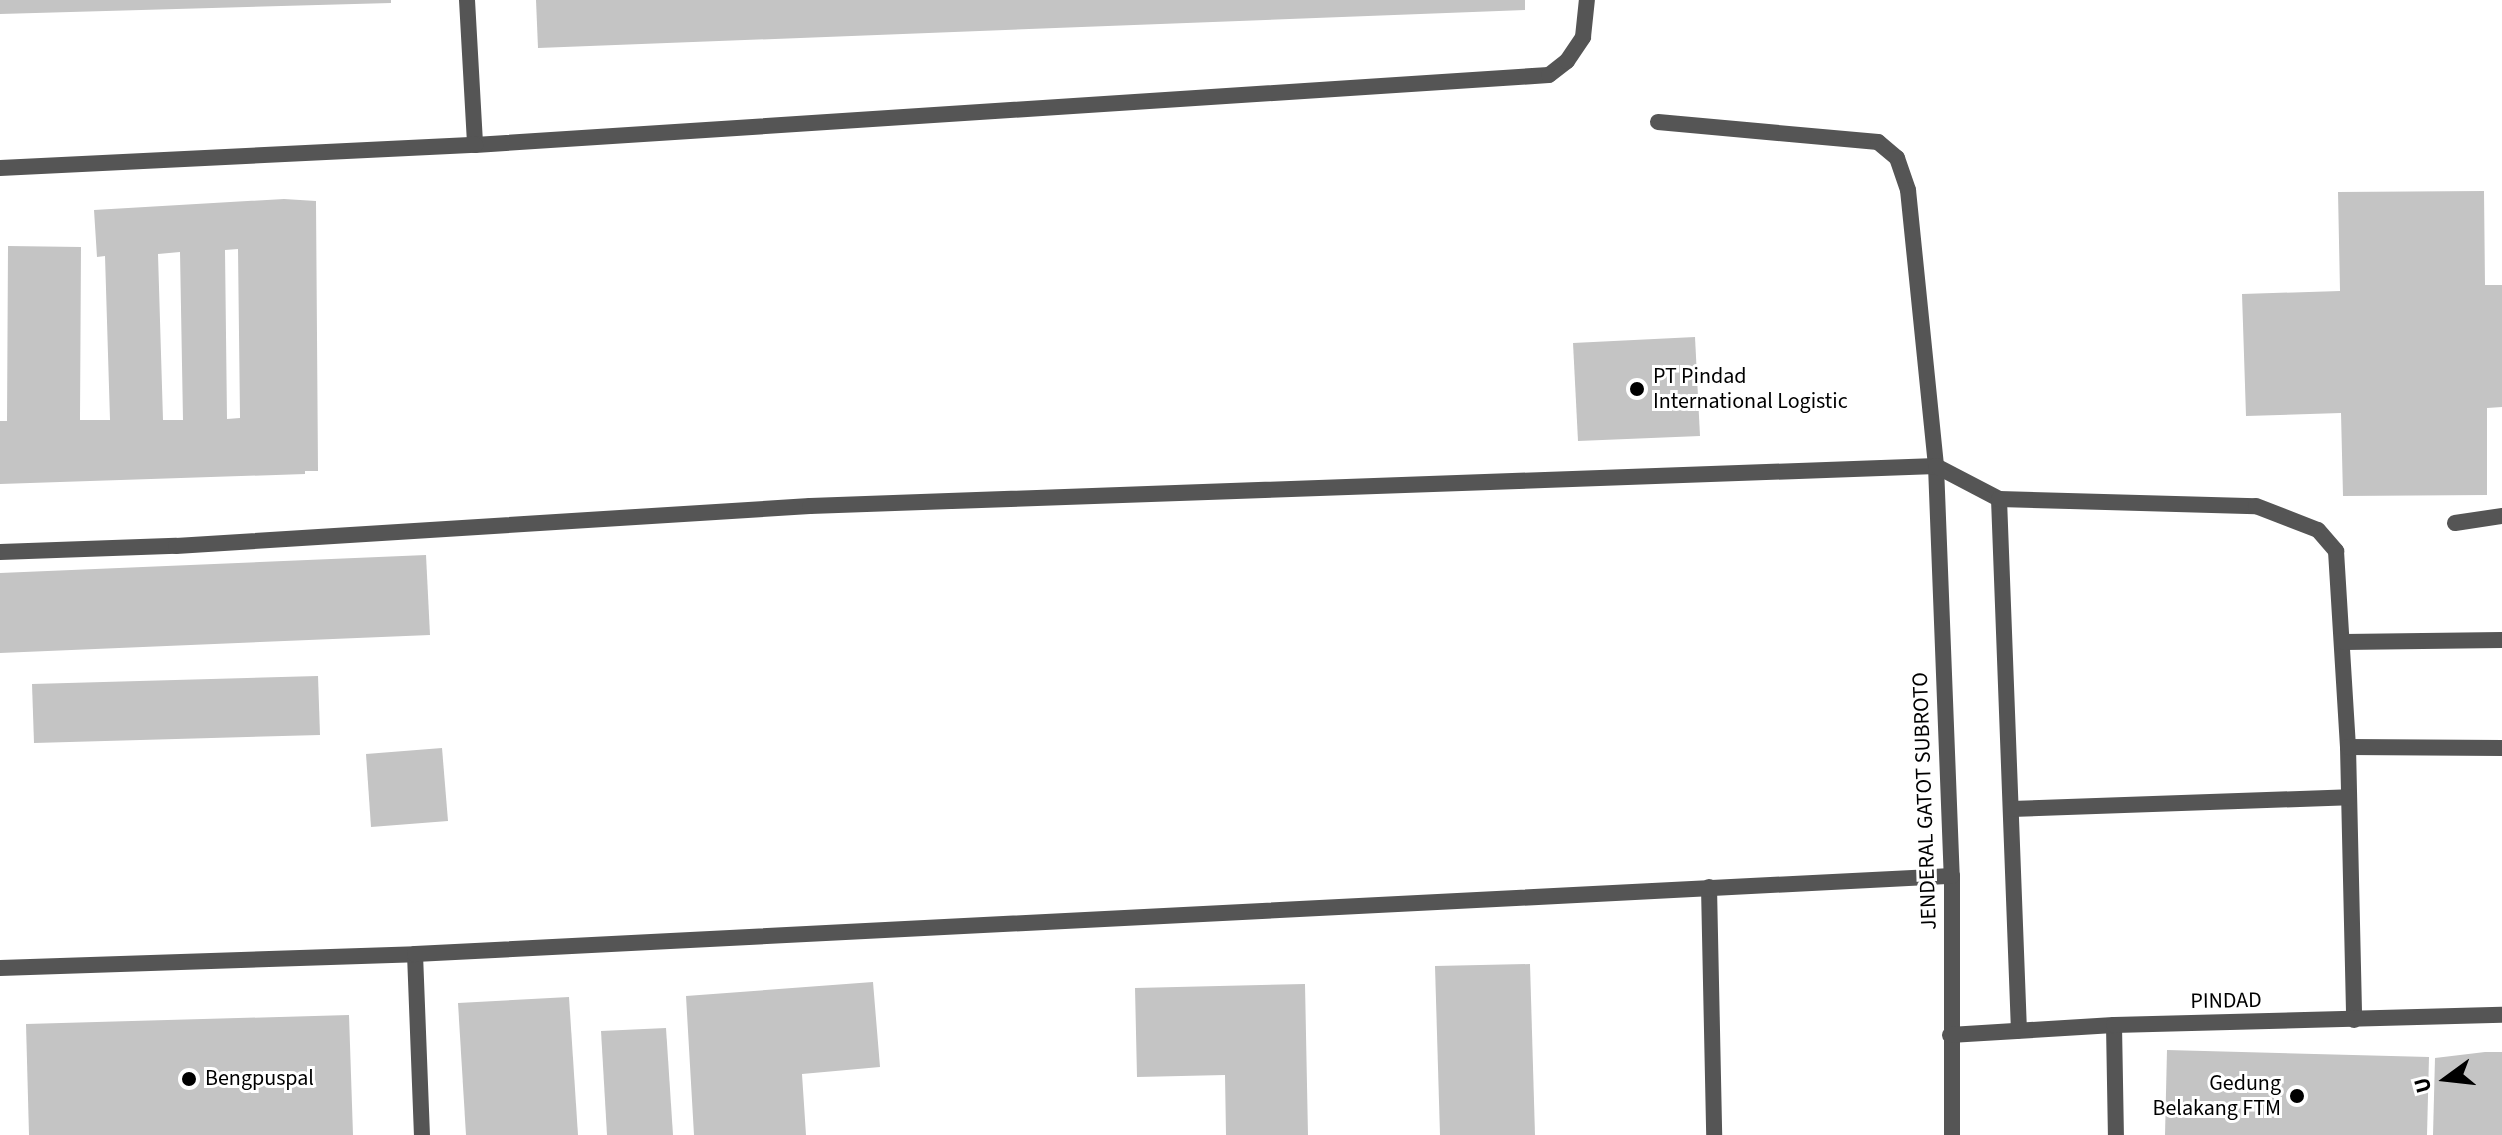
<!DOCTYPE html>
<style>
body{margin:0}
#map{position:relative;width:2502px;height:1135px;overflow:hidden;background:#fff;font-family:"Source Sans 3",sans-serif}
div>[style]{position:absolute}
[style*='--x']{left:calc(var(--x)*1px);top:calc(var(--y)*1px);width:calc(var(--w)*1px);rotate:calc(var(--a)*1deg)}
.building>*{inset:0;background:#c4c4c4}
.lane>*{height:16px;margin:-8px;padding:0 8px;transform-origin:8px;border-radius:8px;background:#555}
.dots>*{width:22px;height:22px;translate:-50% -50%;box-sizing:border-box;border:4px solid #fff;border-radius:50%}
span{translate:-50% -50%;white-space:nowrap;text-align:center;line-height:1.15;-webkit-text-stroke:6px #fff;paint-order:stroke}
.poi-label{font-size:22px;color:#000}
.left{translate:0 -50%;text-align:left}
.right{translate:-100% -50%;text-align:right}
.street-label{font-size:22px;color:#000}
.north{position:absolute;left:2406px;top:1039px;width:80px;height:80px;-webkit-text-stroke:6px #fff;paint-order:stroke;rotate:255deg;font-size:22px;font-weight:700;line-height:32px;text-align:center;color:#000}
.north::after{content:'';display:block;margin:auto;width:28px;height:36px;background:#000;clip-path:polygon(50% 0,100% 100%,50% 72%,0 100%)}
</style>
<div id="map">
<div class="building">
<i style="clip-path:polygon(0 0,391px 0,391px 3px,0 14px)"></i>
<i style="clip-path:polygon(536px 0,1525px 0,1525px 10px,538px 48px)"></i>
<i style="clip-path:polygon(2484px 191px,2485px 285px,2502px 285px,2502px 407px,2487px 408px,2487px 495px,2343px 496px,2341px 413px,2246px 416px,2242px 294px,2340px 291px,2338px 192px)"></i>
<i style="clip-path:polygon(evenodd,284px 199px,316px 201px,318px 471px,305px 471px,305px 474px,0 484px,0 421px,7px 421px,8px 246px,81px 247px,80px 420px,110px 420px,105px 256px,97px 257px,94px 210px,284px 199px,238px 249px,240px 418px,227px 419px,225px 250px,238px 249px,284px 199px,180px 252px,183px 420px,163px 420px,158px 254px,180px 252px)"></i>
<i style="clip-path:polygon(1695px 337px,1700px 436px,1578px 441px,1573px 343px)"></i>
<i style="clip-path:polygon(426px 555px,430px 635px,0 653px,0 573px)"></i>
<i style="clip-path:polygon(318px 676px,320px 735px,34px 743px,32px 684px)"></i>
<i style="clip-path:polygon(442px 748px,448px 821px,371px 827px,366px 754px)"></i>
<i style="clip-path:polygon(1530px 964px,1535px 1135px,1440px 1135px,1435px 966px)"></i>
<i style="clip-path:polygon(873px 982px,880px 1067px,802px 1074px,806px 1135px,694px 1135px,686px 996px)"></i>
<i style="clip-path:polygon(1305px 984px,1308px 1135px,1226px 1135px,1225px 1075px,1137px 1077px,1135px 988px)"></i>
<i style="clip-path:polygon(569px 997px,578px 1135px,466px 1135px,458px 1003px)"></i>
<i style="clip-path:polygon(349px 1015px,353px 1135px,29px 1135px,26px 1024px)"></i>
<i style="clip-path:polygon(666px 1028px,673px 1135px,607px 1135px,601px 1031px)"></i>
<i style="clip-path:polygon(2167px 1050px,2429px 1057px,2427px 1135px,2165px 1135px)"></i>
<i style="clip-path:polygon(2485px 1052px,2502px 1052px,2502px 1135px,2433px 1135px,2435px 1058px)"></i>
</div>
<div class="lane">
<i style="--x:467;--y:0;--w:145;--a:86.8"></i>
<i style="--x:475;--y:145;--w:1076;--a:-3.73"></i>
<i style="--x:1549;--y:75;--w:23;--a:-38"></i>
<i style="--x:1567;--y:61;--w:29;--a:-56"></i>
<i style="--x:1583;--y:37;--w:37;--a:-84"></i>
<i style="--x:1658;--y:122;--w:221;--a:5.2"></i>
<i style="--x:1878;--y:142;--w:25;--a:40"></i>
<i style="--x:1897;--y:158;--w:34;--a:71"></i>
<i style="--x:1908;--y:190;--w:277;--a:84.2"></i>
<i style="--x:1936;--y:466;--w:410;--a:87.8"></i>
<i style="--x:1952;--y:876;--w:259;--a:90"></i>
<i style="--x:0;--y:168;--w:476;--a:-2.8"></i>
<i style="--x:1999;--y:499;--w:532;--a:87.85"></i>
<i style="--x:2455;--y:523;--w:48;--a:-8.5"></i>
<i style="--x:0;--y:552;--w:176;--a:-2"></i>
<i style="--x:176;--y:546;--w:635;--a:-3.61"></i>
<i style="--x:810;--y:506;--w:1127;--a:-2.03"></i>
<i style="--x:1936;--y:466;--w:71;--a:27.6"></i>
<i style="--x:1999;--y:499;--w:257;--a:1.6"></i>
<i style="--x:2256;--y:506;--w:66;--a:21.2"></i>
<i style="--x:2318;--y:530;--w:28;--a:49"></i>
<i style="--x:2336;--y:551;--w:196;--a:86.5"></i>
<i style="--x:2348;--y:747;--w:273;--a:88.7"></i>
<i style="--x:2344;--y:642;--w:158;--a:-0.7"></i>
<i style="--x:2348;--y:747;--w:154;--a:0.4"></i>
<i style="--x:2011;--y:809;--w:338;--a:-2"></i>
<i style="--x:1709;--y:887;--w:248;--a:88.8"></i>
<i style="--x:415;--y:954;--w:181;--a:87.8"></i>
<i style="--x:0;--y:968;--w:415;--a:-1.9"></i>
<i style="--x:415;--y:954;--w:1539;--a:-2.91"></i>
<i style="--x:2114;--y:1025;--w:110;--a:89"></i>
<i style="--x:1950;--y:1035;--w:164;--a:-3.5"></i>
<i style="--x:2114;--y:1025;--w:388;--a:-1.5"></i>
</div>
<div class="dots">
<i style="left:1637px;top:389px;background:#000"></i>
<i style="left:189px;top:1079px;background:#000"></i>
<i style="left:2297px;top:1096px;background:#000"></i>
</div>
<div class="poi-label">
<span class="left" style="left:1653px;top:389px">PT Pindad<br>International Logistic</span>
<span class="left" style="left:205px;top:1079px">Bengpuspal</span>
<span class="right" style="left:2281px;top:1096px">Gedung<br>Belakang FTM</span>
</div>
<div class="street-label">
<span style="left:1925px;top:801px;rotate:-92deg">JENDERAL GATOT SUBROTO</span>
<span style="left:2226px;top:1001px;rotate:-1deg">PINDAD</span>
</div>
<div class="north">U</div>
</div>
